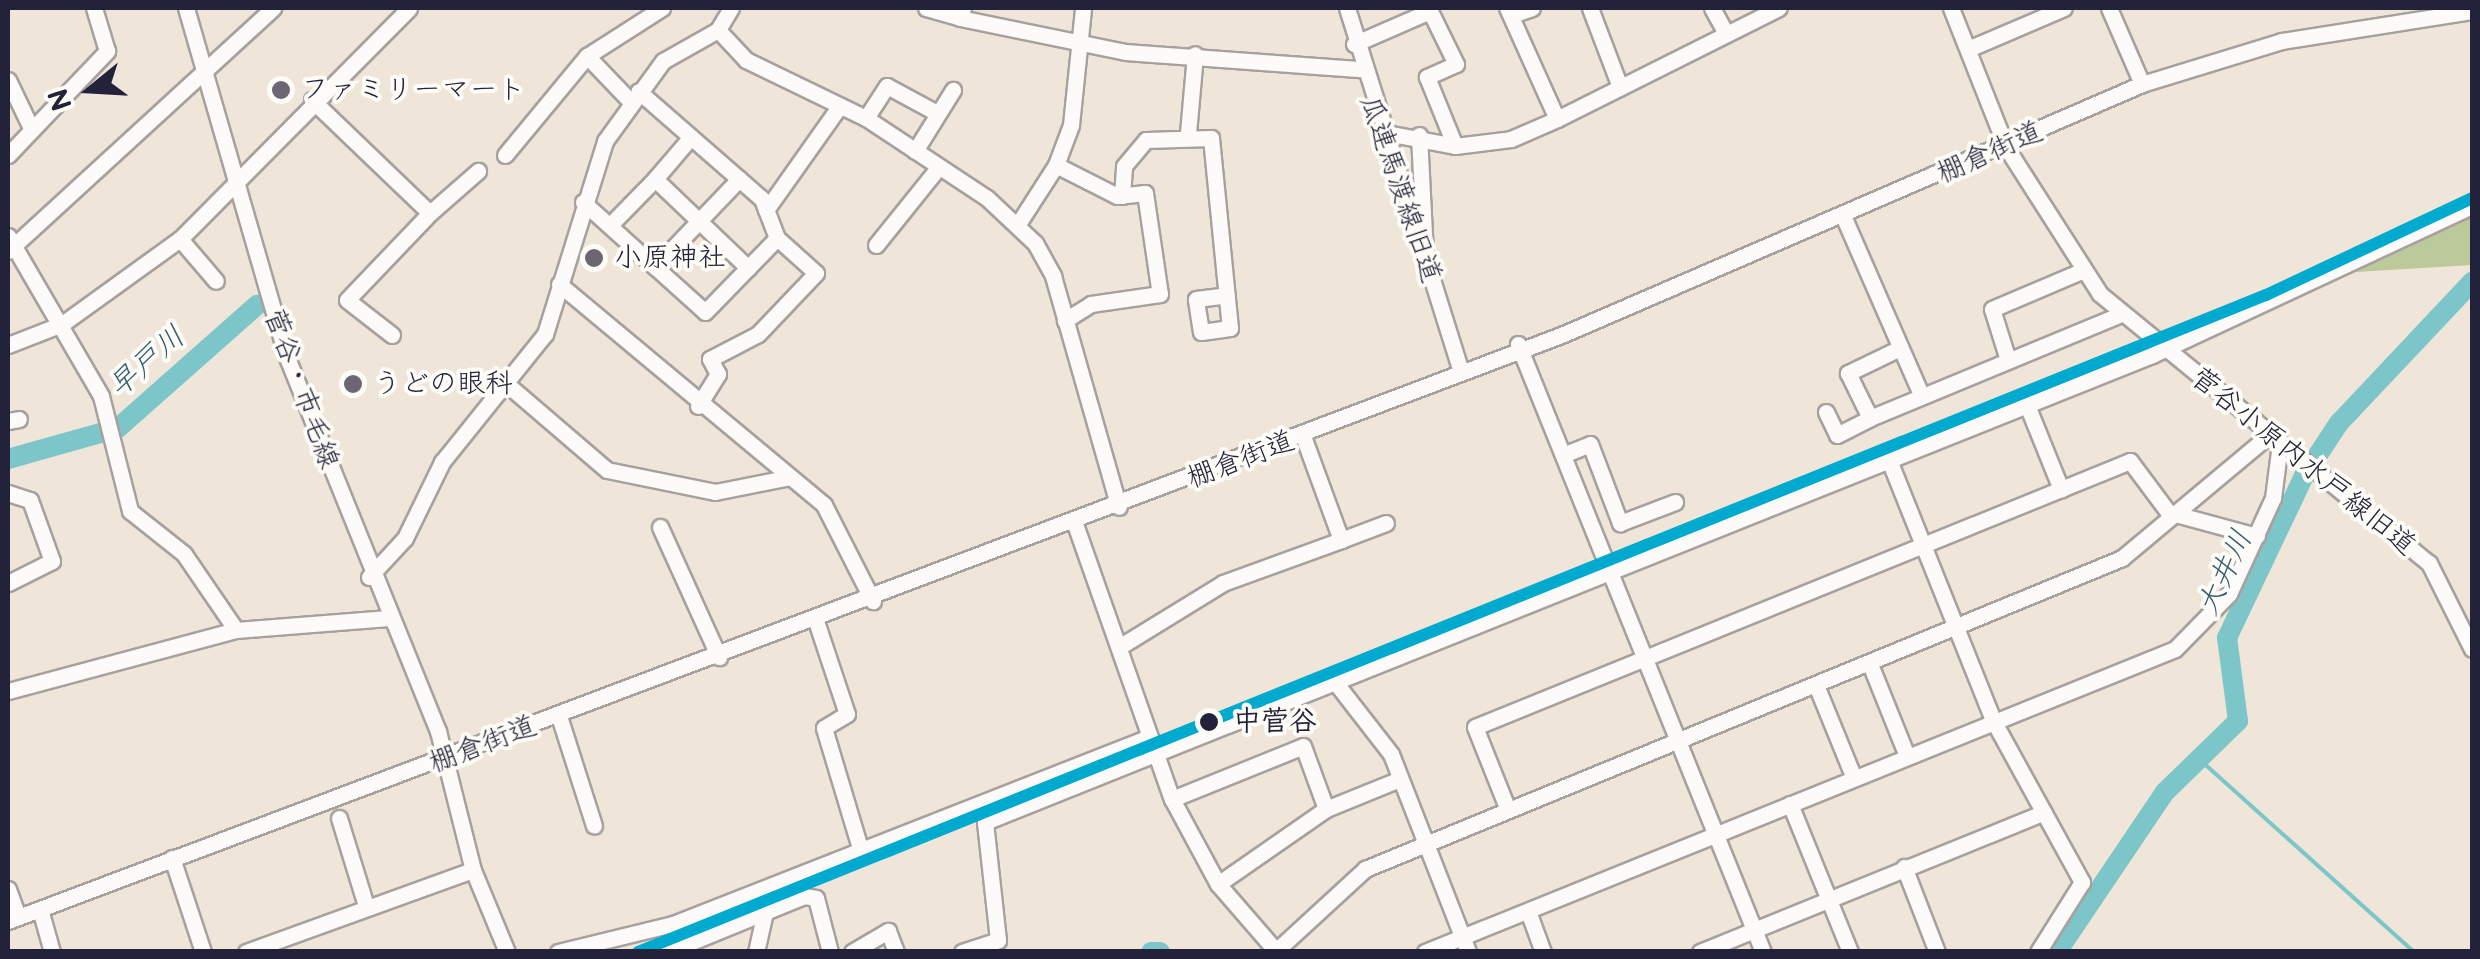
<!DOCTYPE html>
<meta charset="utf-8">
<style>
body{margin:0}
#map{position:relative;width:2480px;height:959px;overflow:hidden;background:#efe5d9;font-family:"Balsamiq Sans","Klee One",sans-serif}
div>[style]{position:absolute}
[style*='--x']{left:calc(var(--x)*1px);top:calc(var(--y)*1px);width:calc(var(--w)*1px);rotate:calc(var(--a)*1deg)}
.forest>*{inset:0;background:#bcc99a}
.stream>*{height:4px;margin:-2px;padding:0 2px;transform-origin:2px;border-radius:2px;background:#7cc6ca}
.river>*{height:20px;margin:-10px;padding:0 10px;transform-origin:10px;border-radius:10px;background:#7cc6ca}
.roads{filter:drop-shadow(2px 0 #a7a19e) drop-shadow(-2px 0 #a7a19e) drop-shadow(0 2px #a7a19e) drop-shadow(0 -2px #a7a19e)}
.minor>*{height:15px;margin:-7.5px;padding:0 7.5px;transform-origin:7.5px;border-radius:7.5px;background:#fdfbf9}
.rail-1>*{height:12px;margin:-6px;padding:0 6px;transform-origin:6px;border-radius:6px;background:#00a9ce}
.dots>*{width:28px;height:28px;translate:-50% -50%;box-sizing:border-box;border:5px solid #fdfcf7;border-radius:50%}
span{translate:-50% -50%;white-space:nowrap;text-align:center;line-height:1.15;-webkit-text-stroke:8px #fdfcf7;paint-order:stroke}
.poi-label{font-size:28px;color:#22223b}
.left{translate:0 -50%;text-align:left}
.street-label{font-size:28px;color:#22223b}
.stop-label{font-size:28px;color:#22223b;font-weight:700}
.water-label{font-size:30px;color:#325e72;font-style:italic}
.frame{position:absolute;inset:0;border:10px solid #22223b;pointer-events:none}
.north{position:absolute;left:40px;top:40px;width:100px;height:100px;-webkit-text-stroke:8px #fdfcf7;paint-order:stroke;rotate:252deg;font-size:28px;font-weight:700;line-height:40px;text-align:center;color:#22223b}
.north::after{content:'';display:block;margin:auto;width:35px;height:45px;background:#22223b;clip-path:polygon(50% 0,100% 100%,50% 72%,0 100%)}
</style>
<div id="map">
<div class="forest">
<i style="clip-path:polygon(2472px 211px,2472px 265px,2356px 272px)"></i>
</div>
<div class="stream">
<i style="--x:2199;--y:759;--w:289;--a:41.9"></i>
</div>
<div class="river">
<i style="--x:8;--y:459;--w:114;--a:-15.7"></i>
<i style="--x:118;--y:428;--w:186;--a:-41.5"></i>
<i style="--x:1151;--y:952;--w:9;--a:0"></i>
<i style="--x:2057;--y:952;--w:193;--a:-56"></i>
<i style="--x:2165;--y:792;--w:102;--a:-44.2"></i>
<i style="--x:2238;--y:721;--w:84;--a:-97.5"></i>
<i style="--x:2227;--y:638;--w:179;--a:-64.6"></i>
<i style="--x:2304;--y:476;--w:64;--a:-56.6"></i>
<i style="--x:2339;--y:423;--w:194;--a:-46.7"></i>
</div>
<div class="roads">
<div class="minor">
<i style="--x:186;--y:8;--w:361;--a:73.9"></i>
<i style="--x:286;--y:355;--w:406;--a:68"></i>
<i style="--x:438;--y:731;--w:143;--a:75.9"></i>
<i style="--x:473;--y:870;--w:89;--a:67.5"></i>
<i style="--x:731;--y:8;--w:26;--a:121"></i>
<i style="--x:718;--y:30;--w:41;--a:47"></i>
<i style="--x:746;--y:60;--w:133;--a:25.8"></i>
<i style="--x:866;--y:118;--w:145;--a:33.5"></i>
<i style="--x:987;--y:198;--w:66;--a:43.2"></i>
<i style="--x:1035;--y:243;--w:38;--a:61"></i>
<i style="--x:1053;--y:276;--w:240;--a:74.1"></i>
<i style="--x:926;--y:8;--w:35;--a:16"></i>
<i style="--x:963;--y:8;--w:10;--a:107"></i>
<i style="--x:960;--y:18;--w:169;--a:11.6"></i>
<i style="--x:1126;--y:52;--w:235;--a:4.2"></i>
<i style="--x:1347;--y:8;--w:377;--a:72.6"></i>
<i style="--x:1590;--y:8;--w:85;--a:69.2"></i>
<i style="--x:1712;--y:8;--w:29;--a:61"></i>
<i style="--x:1951;--y:8;--w:149;--a:68.4"></i>
<i style="--x:2006;--y:147;--w:174;--a:57.4"></i>
<i style="--x:2100;--y:294;--w:425;--a:39.3"></i>
<i style="--x:2429;--y:563;--w:96;--a:63.4"></i>
<i style="--x:2109;--y:8;--w:83;--a:66.5"></i>
<i style="--x:1511;--y:15;--w:22;--a:-18"></i>
<i style="--x:1354;--y:44;--w:83;--a:-23.5"></i>
<i style="--x:1430;--y:11;--w:59;--a:63.9"></i>
<i style="--x:1456;--y:64;--w:32;--a:156"></i>
<i style="--x:1427;--y:77;--w:74;--a:67.9"></i>
<i style="--x:1968;--y:49;--w:104;--a:-23.1"></i>
<i style="--x:587;--y:56;--w:64;--a:46.3"></i>
<i style="--x:8;--y:80;--w:55;--a:64.4"></i>
<i style="--x:312;--y:100;--w:163;--a:43.8"></i>
<i style="--x:430;--y:213;--w:120;--a:133.7"></i>
<i style="--x:347;--y:300;--w:57;--a:37.9"></i>
<i style="--x:866;--y:118;--w:38;--a:-57"></i>
<i style="--x:887;--y:86;--w:57;--a:28.4"></i>
<i style="--x:1557;--y:119;--w:248;--a:-26.6"></i>
<i style="--x:1381;--y:132;--w:75;--a:10.7"></i>
<i style="--x:1455;--y:146;--w:56;--a:-7.1"></i>
<i style="--x:1511;--y:139;--w:50;--a:-23.5"></i>
<i style="--x:1557;--y:119;--w:122;--a:-114.2"></i>
<i style="--x:1188;--y:133;--w:79;--a:-84.9"></i>
<i style="--x:1419;--y:135;--w:119;--a:87.1"></i>
<i style="--x:915;--y:151;--w:72;--a:-58.1"></i>
<i style="--x:8;--y:155;--w:144;--a:-46.4"></i>
<i style="--x:107;--y:51;--w:45;--a:-106.8"></i>
<i style="--x:505;--y:155;--w:129;--a:-50.4"></i>
<i style="--x:587;--y:56;--w:89;--a:-32.6"></i>
<i style="--x:1056;--y:165;--w:43;--a:-69.4"></i>
<i style="--x:1071;--y:125;--w:118;--a:-84.1"></i>
<i style="--x:655;--y:179;--w:55;--a:-49.4"></i>
<i style="--x:1122;--y:196;--w:30;--a:-86"></i>
<i style="--x:1124;--y:166;--w:34;--a:-50"></i>
<i style="--x:1146;--y:140;--w:65;--a:-1.8"></i>
<i style="--x:1211;--y:138;--w:191;--a:84.3"></i>
<i style="--x:1230;--y:328;--w:29;--a:172"></i>
<i style="--x:1201;--y:332;--w:33;--a:-99"></i>
<i style="--x:1196;--y:299;--w:31;--a:-7"></i>
<i style="--x:583;--y:202;--w:164;--a:42"></i>
<i style="--x:705;--y:312;--w:103;--a:-45.8"></i>
<i style="--x:777;--y:238;--w:42;--a:-111"></i>
<i style="--x:762;--y:199;--w:164;--a:-138.9"></i>
<i style="--x:766;--y:210;--w:126;--a:-54.7"></i>
<i style="--x:430;--y:213;--w:64;--a:-41.2"></i>
<i style="--x:1844;--y:218;--w:192;--a:66.4"></i>
<i style="--x:1018;--y:224;--w:70;--a:-57.2"></i>
<i style="--x:1056;--y:165;--w:68;--a:26.9"></i>
<i style="--x:1117;--y:196;--w:28;--a:-6"></i>
<i style="--x:1145;--y:193;--w:102;--a:81.6"></i>
<i style="--x:1160;--y:294;--w:70;--a:171.8"></i>
<i style="--x:1091;--y:304;--w:31;--a:148"></i>
<i style="--x:610;--y:225;--w:64;--a:-45.6"></i>
<i style="--x:655;--y:179;--w:129;--a:43.7"></i>
<i style="--x:8;--y:236;--w:185;--a:59.8"></i>
<i style="--x:101;--y:396;--w:119;--a:75.8"></i>
<i style="--x:130;--y:511;--w:69;--a:38.5"></i>
<i style="--x:184;--y:554;--w:92;--a:55.6"></i>
<i style="--x:236;--y:630;--w:153;--a:-4.5"></i>
<i style="--x:180;--y:239;--w:55;--a:49.4"></i>
<i style="--x:876;--y:245;--w:99;--a:-51.2"></i>
<i style="--x:8;--y:251;--w:360;--a:-42.5"></i>
<i style="--x:655;--y:267;--w:122;--a:-46.3"></i>
<i style="--x:559;--y:284;--w:345;--a:39.8"></i>
<i style="--x:824;--y:505;--w:108;--a:63"></i>
<i style="--x:1518;--y:344;--w:656;--a:68.05"></i>
<i style="--x:8;--y:345;--w:58;--a:-21.3"></i>
<i style="--x:62;--y:324;--w:145;--a:-35.8"></i>
<i style="--x:180;--y:239;--w:325;--a:-45.2"></i>
<i style="--x:1900;--y:348;--w:58;--a:154.3"></i>
<i style="--x:1848;--y:373;--w:50;--a:63.9"></i>
<i style="--x:1870;--y:418;--w:269;--a:-22.5"></i>
<i style="--x:2008;--y:360;--w:53;--a:-107.4"></i>
<i style="--x:1992;--y:309;--w:100;--a:-23"></i>
<i style="--x:509;--y:386;--w:129;--a:40.6"></i>
<i style="--x:607;--y:470;--w:110;--a:11.5"></i>
<i style="--x:715;--y:492;--w:72;--a:-11.2"></i>
<i style="--x:2027;--y:405;--w:91;--a:68"></i>
<i style="--x:698;--y:406;--w:38;--a:-58"></i>
<i style="--x:718;--y:374;--w:17;--a:-118"></i>
<i style="--x:710;--y:359;--w:54;--a:-27.5"></i>
<i style="--x:758;--y:334;--w:84;--a:-46.4"></i>
<i style="--x:816;--y:273;--w:52;--a:-138.1"></i>
<i style="--x:1826;--y:412;--w:25;--a:64"></i>
<i style="--x:1837;--y:435;--w:37;--a:-27"></i>
<i style="--x:8;--y:421;--w:11;--a:-10"></i>
<i style="--x:1303;--y:436;--w:111;--a:69.9"></i>
<i style="--x:1341;--y:540;--w:48;--a:-20.7"></i>
<i style="--x:1563;--y:455;--w:29;--a:-22"></i>
<i style="--x:1590;--y:444;--w:85;--a:69.2"></i>
<i style="--x:1620;--y:523;--w:59;--a:-20.9"></i>
<i style="--x:1889;--y:460;--w:282;--a:68.2"></i>
<i style="--x:1994;--y:722;--w:183;--a:61.2"></i>
<i style="--x:2082;--y:882;--w:83;--a:122.2"></i>
<i style="--x:8;--y:493;--w:23;--a:18"></i>
<i style="--x:30;--y:500;--w:65;--a:70.2"></i>
<i style="--x:52;--y:561;--w:49;--a:153.4"></i>
<i style="--x:1075;--y:524;--w:292;--a:70.6"></i>
<i style="--x:1172;--y:799;--w:97;--a:61.6"></i>
<i style="--x:1218;--y:884;--w:90;--a:49.1"></i>
<i style="--x:660;--y:527;--w:143;--a:65.6"></i>
<i style="--x:369;--y:577;--w:53;--a:-47.3"></i>
<i style="--x:405;--y:538;--w:85;--a:-64"></i>
<i style="--x:442;--y:462;--w:164;--a:-51.2"></i>
<i style="--x:545;--y:334;--w:202;--a:-72.7"></i>
<i style="--x:605;--y:141;--w:99;--a:-54.1"></i>
<i style="--x:663;--y:61;--w:63;--a:-29.4"></i>
<i style="--x:816;--y:621;--w:98;--a:71.6"></i>
<i style="--x:847;--y:714;--w:27;--a:149"></i>
<i style="--x:824;--y:728;--w:128;--a:73.3"></i>
<i style="--x:1119;--y:647;--w:122;--a:-31.6"></i>
<i style="--x:1223;--y:583;--w:126;--a:-20"></i>
<i style="--x:1870;--y:664;--w:99;--a:68.1"></i>
<i style="--x:1335;--y:682;--w:91;--a:52.1"></i>
<i style="--x:1391;--y:754;--w:212;--a:68.7"></i>
<i style="--x:1816;--y:685;--w:100;--a:67.8"></i>
<i style="--x:8;--y:691;--w:236;--a:-15"></i>
<i style="--x:559;--y:716;--w:115;--a:72.3"></i>
<i style="--x:1172;--y:799;--w:141;--a:-22"></i>
<i style="--x:1303;--y:746;--w:67;--a:69.9"></i>
<i style="--x:1790;--y:804;--w:160;--a:67.9"></i>
<i style="--x:1508;--y:810;--w:89;--a:-111.7"></i>
<i style="--x:1475;--y:727;--w:707;--a:-22.1"></i>
<i style="--x:2130;--y:461;--w:64;--a:53.3"></i>
<i style="--x:2168;--y:512;--w:92;--a:15.1"></i>
<i style="--x:339;--y:818;--w:92;--a:72.9"></i>
<i style="--x:172;--y:858;--w:99;--a:71.7"></i>
<i style="--x:1904;--y:867;--w:91;--a:68.8"></i>
<i style="--x:1218;--y:884;--w:131;--a:-34.8"></i>
<i style="--x:1326;--y:809;--w:80;--a:-22.1"></i>
<i style="--x:8;--y:889;--w:30;--a:70"></i>
<i style="--x:40;--y:909;--w:45;--a:74.4"></i>
<i style="--x:1528;--y:911;--w:44;--a:69.9"></i>
<i style="--x:8;--y:921;--w:1658;--a:-20.67"></i>
<i style="--x:1559;--y:336;--w:635;--a:-23.38"></i>
<i style="--x:2142;--y:84;--w:146;--a:-17.1"></i>
<i style="--x:2282;--y:41;--w:192;--a:-9"></i>
<i style="--x:1277;--y:950;--w:120;--a:-42.6"></i>
<i style="--x:1365;--y:869;--w:818;--a:-22.33"></i>
<i style="--x:2122;--y:558;--w:192;--a:-39.9"></i>
<i style="--x:246;--y:952;--w:241;--a:-19.9"></i>
<i style="--x:558;--y:952;--w:118;--a:-13.7"></i>
<i style="--x:673;--y:924;--w:511;--a:-21.45"></i>
<i style="--x:667;--y:952;--w:148;--a:-22.2"></i>
<i style="--x:804;--y:896;--w:12;--a:9"></i>
<i style="--x:816;--y:898;--w:56;--a:75.5"></i>
<i style="--x:756;--y:952;--w:41;--a:-77.3"></i>
<i style="--x:852;--y:952;--w:42;--a:-30.3"></i>
<i style="--x:888;--y:931;--w:22;--a:69"></i>
<i style="--x:962;--y:952;--w:38;--a:-18"></i>
<i style="--x:998;--y:940;--w:119;--a:-96.3"></i>
<i style="--x:985;--y:822;--w:1257;--a:-21.81"></i>
<i style="--x:2152;--y:355;--w:353;--a:-25"></i>
<i style="--x:1425;--y:952;--w:809;--a:-22"></i>
<i style="--x:2175;--y:649;--w:77;--a:-45.5"></i>
<i style="--x:2229;--y:594;--w:106;--a:-65.4"></i>
<i style="--x:2273;--y:498;--w:55;--a:-82.7"></i>
<i style="--x:1700;--y:952;--w:371;--a:-22.1"></i>
</div>
</div>
<div class="rail-1">
<i style="--x:638;--y:952;--w:1756;--a:-21.98"></i>
<i style="--x:2266;--y:295;--w:228;--a:-25.2"></i>
</div>
<div class="dots">
<i style="left:281px;top:90px;background:#6a6672"></i>
<i style="left:594px;top:258px;background:#6a6672"></i>
<i style="left:353px;top:384px;background:#6a6672"></i>
<i style="left:1209px;top:722px;background:#22223b"></i>
</div>
<div class="poi-label">
<span class="left" style="left:301px;top:90px">ファミリーマート</span>
<span class="left" style="left:614px;top:258px">小原神社</span>
<span class="left" style="left:373px;top:384px">うどの眼科</span>
</div>
<div class="street-label">
<span style="left:1990px;top:153px;rotate:-24deg">棚倉街道</span>
<span style="left:1400px;top:189px;rotate:71deg">瓜連馬渡線旧道</span>
<span style="left:301px;top:389px;rotate:70deg">菅谷・市毛線</span>
<span style="left:1241px;top:460px;rotate:-21deg">棚倉街道</span>
<span style="left:2303px;top:462px;rotate:39deg">菅谷小原内水戸線旧道</span>
<span style="left:483px;top:745px;rotate:-21deg">棚倉街道</span>
</div>
<div class="stop-label">
<span class="left" style="left:1233px;top:722px">中菅谷</span>
</div>
<div class="water-label">
<span style="left:147px;top:362px;rotate:-41deg">早戸川</span>
<span style="left:2225px;top:573px;rotate:-65deg">大井川</span>
</div>
<div class="frame"></div>
<div class="north">N</div>
</div>
